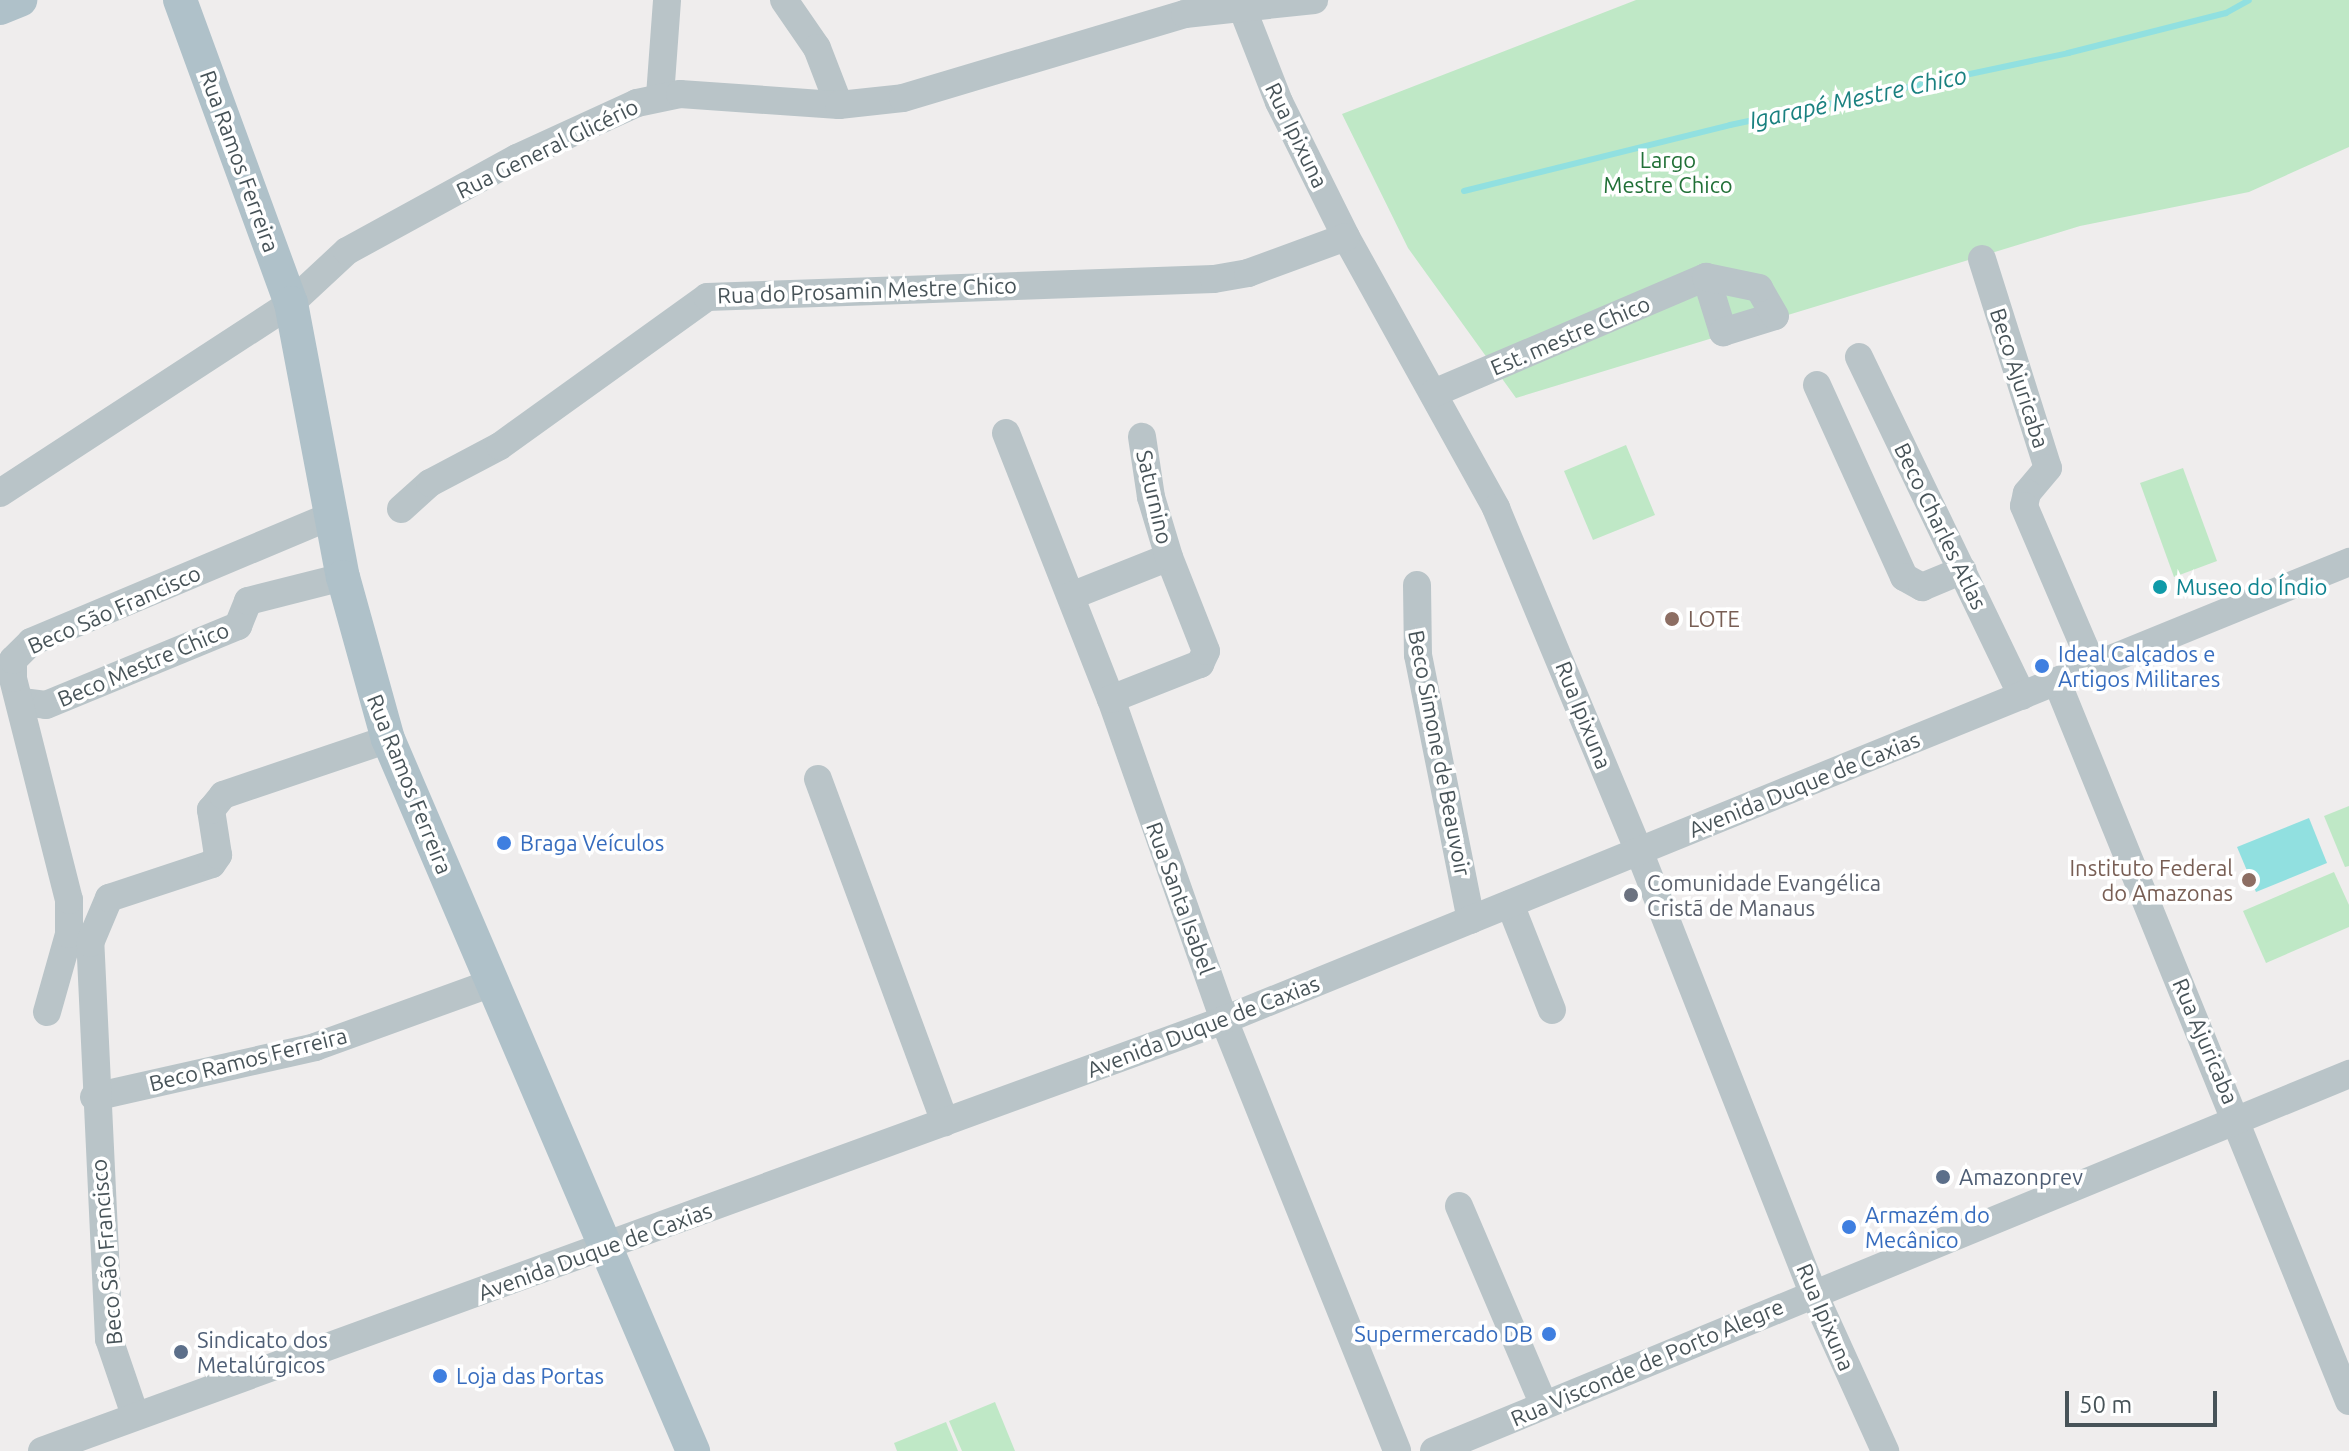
<!DOCTYPE html>
<meta charset="utf-8">
<style>
body{margin:0}
#map{position:relative;width:2349px;height:1451px;overflow:hidden;background:#efeded;font-family:Ubuntu,sans-serif}
div>[style]{position:absolute}
[style*='--x']{left:calc(var(--x)*1px);top:calc(var(--y)*1px);width:calc(var(--w)*1px);rotate:calc(var(--a)*1deg)}
.green>*{inset:0;background:#bfe8c6}
.water>*{inset:0;background:#91e0e0}
.stream>*{height:6px;margin:-3px;padding:0 3px;transform-origin:3px;border-radius:3px;background:#91e0e0}
.minor>*{height:28px;margin:-14px;padding:0 14px;transform-origin:14px;border-radius:14px;background:#b9c4c8}
.major>*{height:34px;margin:-17px;padding:0 17px;transform-origin:17px;border-radius:17px;background:#afc1c9}
.dots>*{width:22px;height:22px;translate:-50% -50%;box-sizing:border-box;border:4px solid #fff;border-radius:50%}
span{translate:-50% -50%;white-space:nowrap;text-align:center;line-height:1.15;-webkit-text-stroke:7px #fff;paint-order:stroke}
.street-label{font-size:22px;color:#475358}
.park-label{font-size:22px;color:#217037}
.culture-label{font-size:22px;color:#0d838f}
.left{translate:0 -50%;text-align:left}
.education-label{font-size:22px;color:#785e54}
.right{translate:-100% -50%;text-align:right}
.shop-label{font-size:22px;color:#366cbe}
.worship-label{font-size:22px;color:#5b616d}
.service-label{font-size:22px;color:#4e5e75}
.water-label{font-size:24px;color:#1a8180;font-style:italic}
.scale{position:absolute;left:2065px;top:1391px;width:152px;height:36px;box-sizing:border-box;border:4px solid #475358;border-top:0;padding-left:10px;font-size:24px;line-height:28px;white-space:nowrap;color:#475358;-webkit-text-stroke:6px #fff;paint-order:stroke}
</style>
<div id="map">
<div class="green">
<i style="clip-path:polygon(1636px 0,2349px 0,2349px 147px,2249px 192px,2080px 226px,1516px 398px,1408px 248px,1342px 114px)"></i>
<i style="clip-path:polygon(1626px 445px,1655px 515px,1593px 540px,1564px 471px)"></i>
<i style="clip-path:polygon(2183px 468px,2217px 561px,2174px 577px,2140px 483px)"></i>
<i style="clip-path:polygon(2349px 806px,2349px 866px,2345px 867px,2324px 816px)"></i>
<i style="clip-path:polygon(2334px 872px,2349px 905px,2349px 927px,2266px 963px,2243px 911px)"></i>
<i style="clip-path:polygon(995px 1402px,1015px 1451px,962px 1451px,949px 1421px)"></i>
<i style="clip-path:polygon(946px 1422px,958px 1451px,897px 1451px,894px 1443px)"></i>
</div>
<div class="water">
<i style="clip-path:polygon(2309px 818px,2327px 863px,2256px 892px,2237px 847px)"></i>
</div>
<div class="stream">
<i style="--x:1464;--y:191;--w:274;--a:-13.9"></i>
<i style="--x:1730;--y:125;--w:346;--a:-12"></i>
<i style="--x:2068;--y:53;--w:163;--a:-14.2"></i>
<i style="--x:2226;--y:13;--w:26;--a:-29"></i>
</div>
<div class="minor">
<i style="--x:784;--y:0;--w:58;--a:55.5"></i>
<i style="--x:817;--y:48;--w:61;--a:68.9"></i>
<i style="--x:1239;--y:0;--w:110;--a:68.6"></i>
<i style="--x:1279;--y:102;--w:151;--a:63.6"></i>
<i style="--x:1346;--y:237;--w:310;--a:61"></i>
<i style="--x:1496;--y:508;--w:372;--a:67.4"></i>
<i style="--x:1639;--y:851;--w:474;--a:68.5"></i>
<i style="--x:1813;--y:1292;--w:175;--a:65.6"></i>
<i style="--x:660;--y:96;--w:96;--a:-85.8"></i>
<i style="--x:1982;--y:259;--w:219;--a:72.5"></i>
<i style="--x:2048;--y:468;--w:33;--a:130"></i>
<i style="--x:2027;--y:493;--w:13;--a:103"></i>
<i style="--x:2024;--y:506;--w:175;--a:66.8"></i>
<i style="--x:1859;--y:357;--w:376;--a:64.3"></i>
<i style="--x:1817;--y:385;--w:211;--a:65.6"></i>
<i style="--x:1904;--y:577;--w:21;--a:29"></i>
<i style="--x:1922;--y:587;--w:44;--a:-22.5"></i>
<i style="--x:1434;--y:393;--w:296;--a:-23.1"></i>
<i style="--x:1706;--y:277;--w:58;--a:72.8"></i>
<i style="--x:1723;--y:332;--w:54;--a:-17.1"></i>
<i style="--x:1775;--y:316;--w:32;--a:-120"></i>
<i style="--x:1759;--y:288;--w:54;--a:-168.3"></i>
<i style="--x:1006;--y:433;--w:286;--a:68.5"></i>
<i style="--x:1111;--y:699;--w:340;--a:70.6"></i>
<i style="--x:1224;--y:1020;--w:464;--a:68.1"></i>
<i style="--x:0;--y:493;--w:348;--a:-33.1"></i>
<i style="--x:291;--y:303;--w:76;--a:-42.9"></i>
<i style="--x:347;--y:251;--w:194;--a:-28.7"></i>
<i style="--x:517;--y:158;--w:132;--a:-24.6"></i>
<i style="--x:637;--y:103;--w:44;--a:-11.8"></i>
<i style="--x:680;--y:94;--w:159;--a:4"></i>
<i style="--x:839;--y:105;--w:64;--a:-6.2"></i>
<i style="--x:903;--y:98;--w:294;--a:-16.6"></i>
<i style="--x:1185;--y:14;--w:130;--a:-6.2"></i>
<i style="--x:401;--y:509;--w:39;--a:-42"></i>
<i style="--x:430;--y:483;--w:79;--a:-27.9"></i>
<i style="--x:500;--y:446;--w:255;--a:-35.7"></i>
<i style="--x:707;--y:297;--w:507;--a:-2.03"></i>
<i style="--x:1214;--y:279;--w:35;--a:-10"></i>
<i style="--x:1248;--y:273;--w:104;--a:-20.2"></i>
<i style="--x:1417;--y:585;--w:70;--a:89.2"></i>
<i style="--x:1418;--y:655;--w:270;--a:78.7"></i>
<i style="--x:1071;--y:596;--w:105;--a:-21.7"></i>
<i style="--x:2057;--y:682;--w:776;--a:67.9"></i>
<i style="--x:1111;--y:699;--w:96;--a:-21.5"></i>
<i style="--x:1200;--y:664;--w:14;--a:-65"></i>
<i style="--x:1206;--y:651;--w:101;--a:-111.5"></i>
<i style="--x:1169;--y:557;--w:63;--a:-106.7"></i>
<i style="--x:1151;--y:497;--w:61;--a:-98.5"></i>
<i style="--x:22;--y:702;--w:24;--a:7"></i>
<i style="--x:46;--y:705;--w:208;--a:-22.4"></i>
<i style="--x:238;--y:626;--w:27;--a:-68"></i>
<i style="--x:248;--y:601;--w:98;--a:-14.2"></i>
<i style="--x:818;--y:779;--w:366;--a:69.7"></i>
<i style="--x:1510;--y:904;--w:114;--a:68.4"></i>
<i style="--x:47;--y:1012;--w:81;--a:-74.2"></i>
<i style="--x:69;--y:934;--w:34;--a:-90"></i>
<i style="--x:69;--y:900;--w:229;--a:-104.2"></i>
<i style="--x:13;--y:678;--w:18;--a:-90"></i>
<i style="--x:13;--y:660;--w:25;--a:-45"></i>
<i style="--x:31;--y:642;--w:325;--a:-22.8"></i>
<i style="--x:94;--y:1097;--w:227;--a:-12.7"></i>
<i style="--x:315;--y:1047;--w:188;--a:-19.9"></i>
<i style="--x:1459;--y:1206;--w:216;--a:66.9"></i>
<i style="--x:135;--y:1415;--w:80;--a:-108.9"></i>
<i style="--x:109;--y:1339;--w:396;--a:-92.7"></i>
<i style="--x:90;--y:943;--w:49;--a:-67.1"></i>
<i style="--x:109;--y:898;--w:108;--a:-18.3"></i>
<i style="--x:212;--y:864;--w:11;--a:-56"></i>
<i style="--x:218;--y:855;--w:46;--a:-98.8"></i>
<i style="--x:211;--y:810;--w:19;--a:-51"></i>
<i style="--x:223;--y:795;--w:174;--a:-18.7"></i>
<i style="--x:42;--y:1451;--w:1258;--a:-20.03"></i>
<i style="--x:1224;--y:1020;--w:1215;--a:-22.15"></i>
<i style="--x:1434;--y:1451;--w:990;--a:-22.39"></i>
</div>
<div class="major">
<i style="--x:180;--y:0;--w:323;--a:69.9"></i>
<i style="--x:291;--y:303;--w:279;--a:79.3"></i>
<i style="--x:343;--y:577;--w:168;--a:74.5"></i>
<i style="--x:388;--y:739;--w:775;--a:66.81"></i>
<i style="--x:0;--y:8;--w:22;--a:-22"></i>
</div>
<div class="dots">
<i style="left:2160px;top:587px;background:#0f9aa8"></i>
<i style="left:1672px;top:619px;background:#8d6e63"></i>
<i style="left:2042px;top:666px;background:#3f7fe0"></i>
<i style="left:504px;top:843px;background:#3f7fe0"></i>
<i style="left:2249px;top:880px;background:#8d6e63"></i>
<i style="left:1631px;top:895px;background:#6b7280"></i>
<i style="left:1943px;top:1177px;background:#5c6f8a"></i>
<i style="left:1849px;top:1227px;background:#3f7fe0"></i>
<i style="left:1549px;top:1334px;background:#3f7fe0"></i>
<i style="left:181px;top:1352px;background:#5c6f8a"></i>
<i style="left:440px;top:1376px;background:#3f7fe0"></i>
</div>
<div class="street-label">
<span style="left:1297px;top:135px;rotate:64deg">Rua Ipixuna</span>
<span style="left:547px;top:148px;rotate:-26deg">Rua General Glicério</span>
<span style="left:240px;top:161px;rotate:70deg">Rua Ramos Ferreira</span>
<span style="left:867px;top:290px;rotate:-2deg">Rua do Prosamin Mestre Chico</span>
<span style="left:1570px;top:335px;rotate:-23deg">Est. mestre Chico</span>
<span style="left:2020px;top:378px;rotate:72deg">Beco Ajuricaba</span>
<span style="left:1155px;top:497px;rotate:77deg">Saturnino</span>
<span style="left:1941px;top:526px;rotate:64deg">Beco Charles Atlas</span>
<span style="left:114px;top:609px;rotate:-24deg">Beco São Francisco</span>
<span style="left:143px;top:664px;rotate:-23deg">Beco Mestre Chico</span>
<span style="left:1584px;top:715px;rotate:68deg">Rua Ipixuna</span>
<span style="left:1440px;top:753px;rotate:79deg">Beco Simone de Beauvoir</span>
<span style="left:410px;top:784px;rotate:68deg">Rua Ramos Ferreira</span>
<span style="left:1804px;top:784px;rotate:-22deg">Avenida Duque de Caxias</span>
<span style="left:1181px;top:898px;rotate:70deg">Rua Santa Isabel</span>
<span style="left:1203px;top:1026px;rotate:-21deg">Avenida Duque de Caxias</span>
<span style="left:2206px;top:1041px;rotate:67deg">Rua Ajuricaba</span>
<span style="left:248px;top:1059px;rotate:-14deg">Beco Ramos Ferreira</span>
<span style="left:595px;top:1251px;rotate:-20deg">Avenida Duque de Caxias</span>
<span style="left:106px;top:1252px;rotate:-95deg">Beco São Francisco</span>
<span style="left:1826px;top:1317px;rotate:67deg">Rua Ipixuna</span>
<span style="left:1647px;top:1362px;rotate:-23deg">Rua Visconde de Porto Alegre</span>
</div>
<div class="park-label">
<span style="left:1668px;top:172px">Largo<br>Mestre Chico</span>
</div>
<div class="culture-label">
<span class="left" style="left:2176px;top:587px">Museo do Índio</span>
</div>
<div class="education-label">
<span class="left" style="left:1688px;top:619px">LOTE</span>
<span class="right" style="left:2233px;top:880px">Instituto Federal<br>do Amazonas</span>
</div>
<div class="shop-label">
<span class="left" style="left:2058px;top:666px">Ideal Calçados e<br>Artigos Militares</span>
<span class="left" style="left:520px;top:843px">Braga Veículos</span>
<span class="left" style="left:1865px;top:1227px">Armazém do<br>Mecânico</span>
<span class="right" style="left:1533px;top:1334px">Supermercado DB</span>
<span class="left" style="left:456px;top:1376px">Loja das Portas</span>
</div>
<div class="worship-label">
<span class="left" style="left:1647px;top:895px">Comunidade Evangélica<br>Cristã de Manaus</span>
</div>
<div class="service-label">
<span class="left" style="left:1959px;top:1177px">Amazonprev</span>
<span class="left" style="left:197px;top:1352px">Sindicato dos<br>Metalúrgicos</span>
</div>
<div class="water-label">
<span style="left:1858px;top:98px;rotate:-12deg">Igarapé Mestre Chico</span>
</div>
<div class="scale">50 m</div>
</div>
